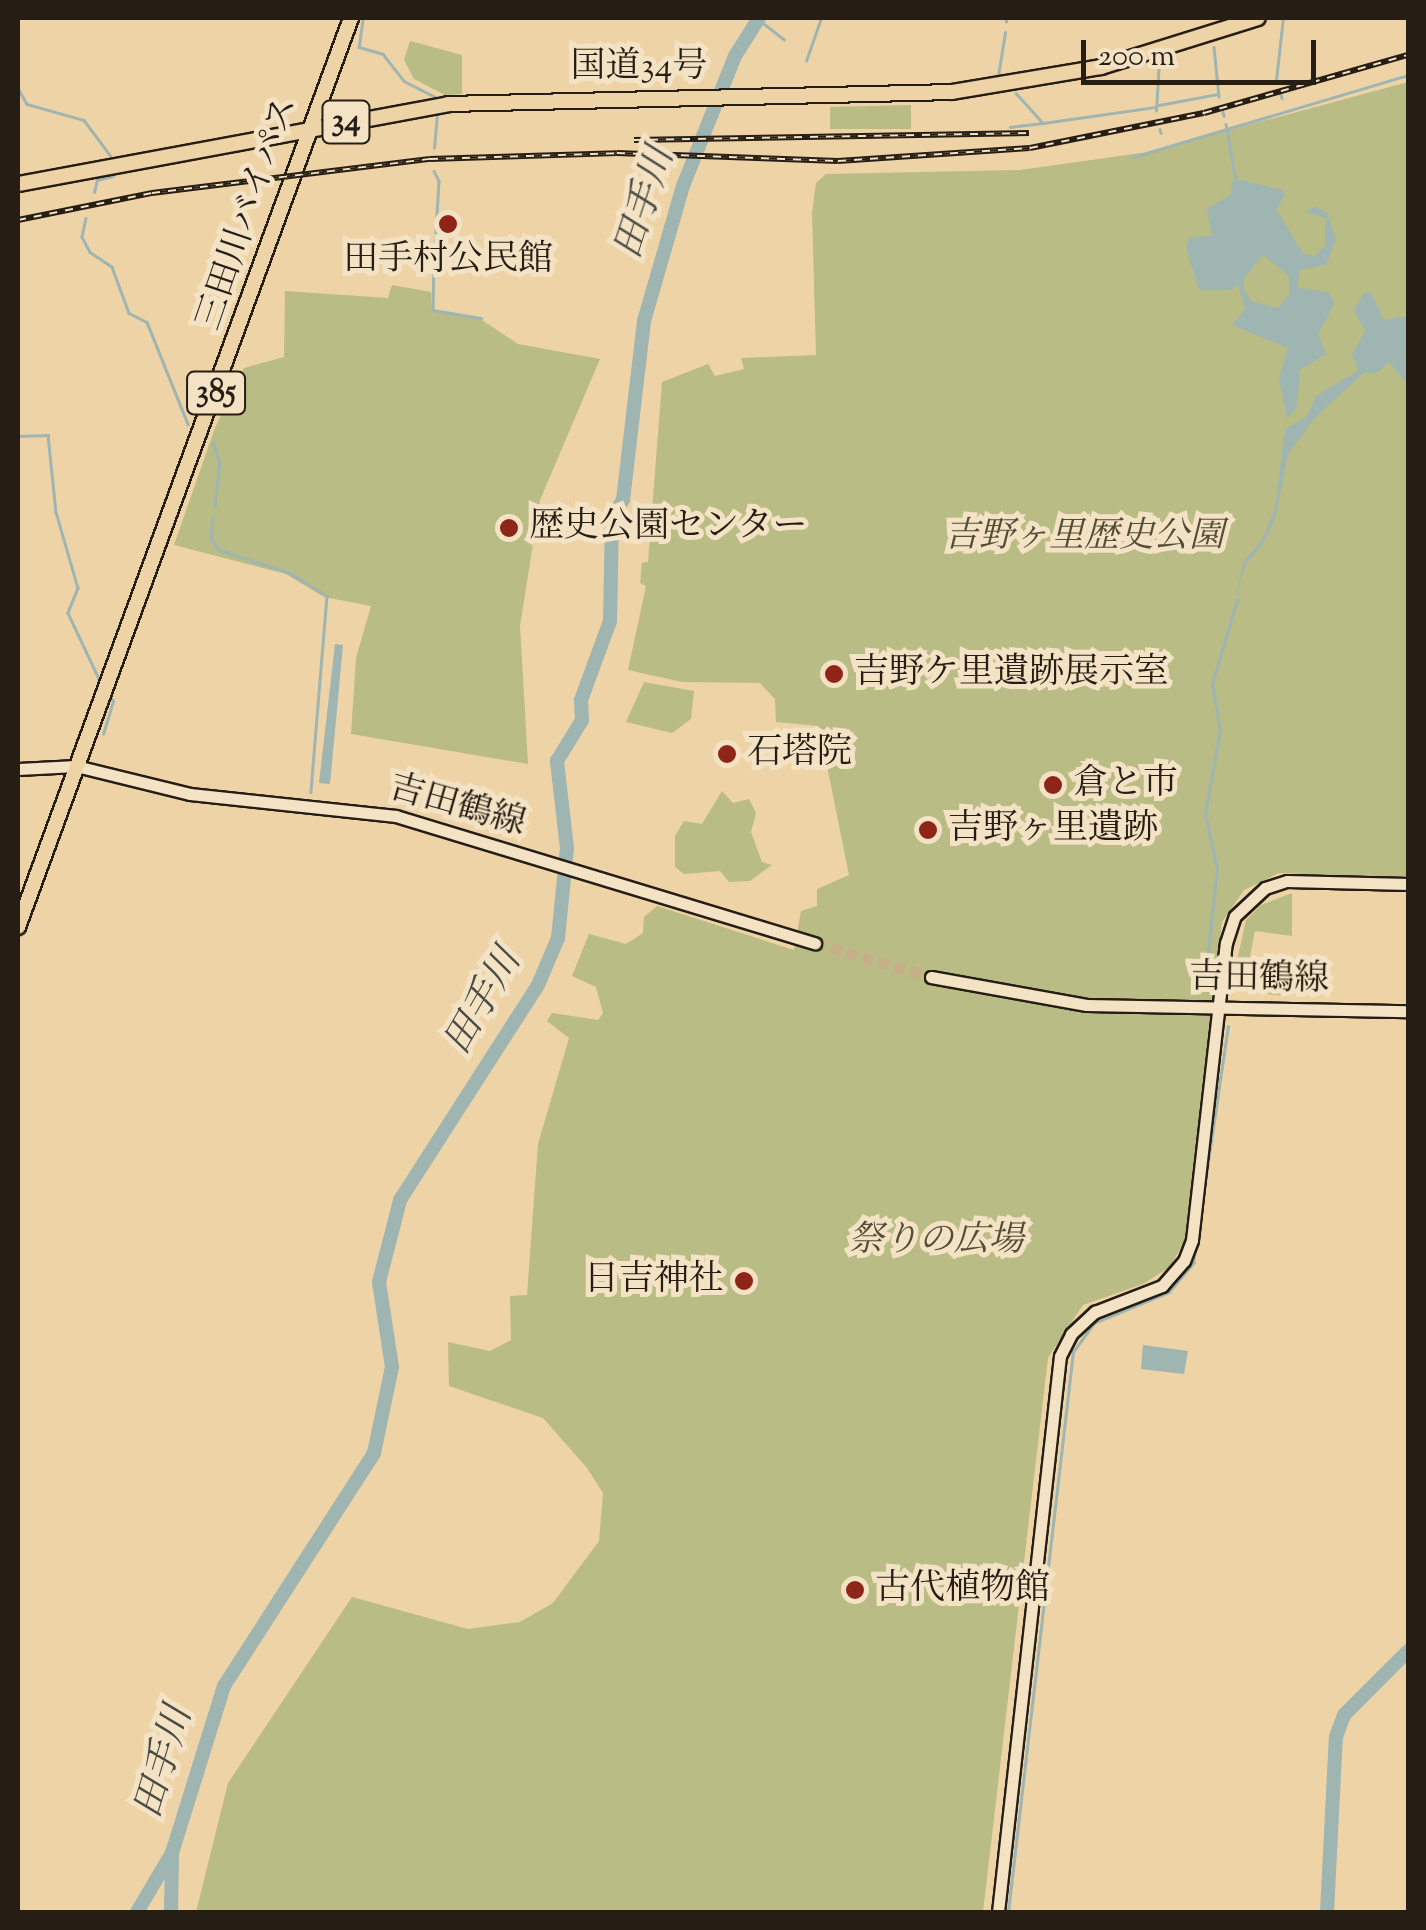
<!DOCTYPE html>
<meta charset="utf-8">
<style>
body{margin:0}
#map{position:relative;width:1426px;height:1930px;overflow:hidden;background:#edd3a5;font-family:"Sorts Mill Goudy","Noto Serif JP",serif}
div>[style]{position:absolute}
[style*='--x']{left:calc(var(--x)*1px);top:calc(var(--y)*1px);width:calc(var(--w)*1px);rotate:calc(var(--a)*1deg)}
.green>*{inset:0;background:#babc85}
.water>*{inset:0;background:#9eb5b2}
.stream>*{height:2.5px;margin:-1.25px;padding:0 1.25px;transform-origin:1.25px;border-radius:1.25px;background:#9eb5b2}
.river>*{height:14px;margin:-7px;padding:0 7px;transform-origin:7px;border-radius:7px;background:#9eb5b2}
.secondary-tunnel>*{height:11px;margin-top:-5.5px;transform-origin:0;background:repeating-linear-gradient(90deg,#c5af88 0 11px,transparent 0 16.5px)}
.roads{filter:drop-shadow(2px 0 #261e14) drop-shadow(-2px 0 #261e14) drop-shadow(0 2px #261e14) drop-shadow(0 -2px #261e14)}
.secondary>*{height:11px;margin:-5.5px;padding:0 5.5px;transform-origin:5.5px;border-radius:5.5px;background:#f3e2c4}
.highway>*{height:14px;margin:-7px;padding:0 7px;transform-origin:7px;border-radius:7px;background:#edd3a5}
.rail>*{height:6px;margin-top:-3px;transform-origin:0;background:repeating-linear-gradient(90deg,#f3e2c4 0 8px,#261e14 0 16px);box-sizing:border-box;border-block:2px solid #261e14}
.dots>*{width:28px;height:28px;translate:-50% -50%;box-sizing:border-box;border:5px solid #f3e2c4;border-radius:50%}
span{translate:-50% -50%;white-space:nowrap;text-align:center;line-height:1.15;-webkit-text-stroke:10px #f3e2c4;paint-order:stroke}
.shield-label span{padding:2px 8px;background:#f3e2c4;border:2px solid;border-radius:8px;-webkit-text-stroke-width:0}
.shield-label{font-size:32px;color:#261e14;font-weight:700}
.street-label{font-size:35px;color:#261e14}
.poi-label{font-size:35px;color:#261e14}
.left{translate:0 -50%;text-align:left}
.right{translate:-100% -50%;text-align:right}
.park-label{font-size:35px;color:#524d36;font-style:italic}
.water-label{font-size:38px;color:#4a4b43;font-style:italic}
.frame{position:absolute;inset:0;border:20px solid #261e14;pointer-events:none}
.scale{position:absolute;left:1081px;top:40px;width:235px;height:45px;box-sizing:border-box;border:5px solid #261e14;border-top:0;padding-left:12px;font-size:30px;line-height:35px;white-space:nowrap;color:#261e14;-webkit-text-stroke:8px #f3e2c4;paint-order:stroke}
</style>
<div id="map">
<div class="green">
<i style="clip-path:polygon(410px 41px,462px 55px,462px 94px,445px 95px,414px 79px,404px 60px)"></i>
<i style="clip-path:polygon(1408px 82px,1408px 878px,1279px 873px,1244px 890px,1222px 922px,1186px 1238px,1170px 1267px,1143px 1284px,1083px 1305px,1048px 1358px,983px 1912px,196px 1912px,228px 1783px,352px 1597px,468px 1629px,520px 1622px,553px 1603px,599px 1541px,603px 1493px,587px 1468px,543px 1418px,449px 1386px,448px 1342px,490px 1351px,511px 1340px,510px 1296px,527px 1295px,538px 1144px,569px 1038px,547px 1021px,552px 1013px,598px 1020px,603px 1013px,596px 987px,572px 976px,589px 934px,626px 944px,643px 933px,644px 917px,657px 906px,794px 950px,801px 911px,817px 906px,817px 889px,849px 875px,819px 726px,776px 722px,775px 699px,760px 683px,682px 682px,628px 670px,646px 586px,640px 583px,642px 563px,648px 562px,662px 382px,708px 364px,715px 376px,744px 369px,741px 358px,816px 355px,812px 213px,816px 183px,826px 174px,1020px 170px,1148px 152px)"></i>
<i style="clip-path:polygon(911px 105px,911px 129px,830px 129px,830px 107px)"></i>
<i style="clip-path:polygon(392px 285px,431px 292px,432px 311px,482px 320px,518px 344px,600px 359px,540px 500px,520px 626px,528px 764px,351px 734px,356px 658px,371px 606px,324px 597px,286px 574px,174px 545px,215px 428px,244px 368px,284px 357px,285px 291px,388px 298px)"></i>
<i style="clip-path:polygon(644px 682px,694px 691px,691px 719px,672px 733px,626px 722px)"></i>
<i style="clip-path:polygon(722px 791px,733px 803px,749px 799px,756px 813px,751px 832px,762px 862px,772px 865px,750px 881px,729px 882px,720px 871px,684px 874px,675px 867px,675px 836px,684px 821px,702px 824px)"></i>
<i style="clip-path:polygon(1292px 893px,1292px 936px,1255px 931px,1245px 982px,1259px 986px,1291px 977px,1291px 996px,1250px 993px,1233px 979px,1246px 920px,1261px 905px)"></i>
</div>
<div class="water">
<i style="clip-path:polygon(evenodd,1242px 180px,1282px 190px,1285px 195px,1276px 209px,1303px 253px,1315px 256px,1325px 246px,1325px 218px,1305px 212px,1315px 206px,1327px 213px,1336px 239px,1326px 265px,1299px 270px,1298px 288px,1329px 292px,1335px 303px,1318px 334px,1326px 354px,1300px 370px,1297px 407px,1287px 419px,1279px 379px,1288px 348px,1232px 325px,1245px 309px,1238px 284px,1231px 290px,1199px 290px,1186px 249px,1189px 238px,1212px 236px,1207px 209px,1231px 194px,1232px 182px,1242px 180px,1263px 255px,1289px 276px,1289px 295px,1278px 308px,1251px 301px,1244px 290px,1244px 279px,1263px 255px)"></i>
<i style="clip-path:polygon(1364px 293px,1371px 293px,1384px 320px,1408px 316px,1408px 385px,1389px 362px,1377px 373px,1363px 373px,1312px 421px,1288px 454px,1275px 520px,1263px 544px,1246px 564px,1235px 599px,1244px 561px,1262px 540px,1275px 509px,1285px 429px,1307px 417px,1316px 396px,1358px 371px,1352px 354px,1365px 331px,1354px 310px)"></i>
<i style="clip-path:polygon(335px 644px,343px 645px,330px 784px,319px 783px)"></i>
<i style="clip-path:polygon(1143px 1345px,1188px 1351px,1184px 1374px,1141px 1369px)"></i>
</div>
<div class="stream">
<i style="--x:758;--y:19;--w:33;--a:38"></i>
<i style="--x:363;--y:20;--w:27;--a:98"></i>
<i style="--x:359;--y:47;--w:25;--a:16"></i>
<i style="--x:383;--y:54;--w:34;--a:52"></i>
<i style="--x:404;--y:81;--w:37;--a:27"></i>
<i style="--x:1006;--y:22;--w:4;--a:-90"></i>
<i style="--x:1214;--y:47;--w:50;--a:84.3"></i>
<i style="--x:806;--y:61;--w:46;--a:-70.8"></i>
<i style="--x:998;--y:76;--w:44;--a:-80.8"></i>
<i style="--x:1276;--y:80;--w:62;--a:-83.6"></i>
<i style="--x:18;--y:88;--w:18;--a:61"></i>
<i style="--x:27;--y:104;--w:59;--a:15.7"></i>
<i style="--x:84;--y:120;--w:44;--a:53.4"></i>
<i style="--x:1016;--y:93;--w:40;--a:48"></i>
<i style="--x:1043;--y:123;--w:114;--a:-8.1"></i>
<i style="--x:1281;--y:95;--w:3;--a:72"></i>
<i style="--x:1159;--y:105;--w:60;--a:-10.6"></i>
<i style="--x:1156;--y:111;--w:50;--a:-86.6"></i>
<i style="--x:1223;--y:112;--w:4;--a:76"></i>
<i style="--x:1226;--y:124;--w:58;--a:80"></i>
<i style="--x:1010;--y:127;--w:33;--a:-7"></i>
<i style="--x:1160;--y:129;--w:4;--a:76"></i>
<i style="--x:434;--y:148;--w:34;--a:-85"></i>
<i style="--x:1133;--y:157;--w:287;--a:-16.6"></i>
<i style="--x:434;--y:171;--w:11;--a:63"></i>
<i style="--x:439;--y:181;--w:68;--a:93.4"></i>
<i style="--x:94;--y:192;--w:12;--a:-76"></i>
<i style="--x:97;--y:180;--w:16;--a:-14"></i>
<i style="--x:86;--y:218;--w:19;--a:102"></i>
<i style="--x:82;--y:237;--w:17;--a:62"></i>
<i style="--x:90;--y:252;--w:27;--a:34"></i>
<i style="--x:112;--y:267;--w:49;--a:69.7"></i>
<i style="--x:129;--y:313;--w:20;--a:27"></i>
<i style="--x:147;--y:322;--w:110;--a:68.1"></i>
<i style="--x:434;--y:260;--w:50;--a:91.1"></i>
<i style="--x:433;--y:310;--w:49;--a:9.5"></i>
<i style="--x:18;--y:436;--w:30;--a:-2"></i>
<i style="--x:48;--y:435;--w:77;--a:84.1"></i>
<i style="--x:56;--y:512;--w:79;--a:73.9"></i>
<i style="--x:78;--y:588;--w:27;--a:112"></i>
<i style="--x:68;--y:613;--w:77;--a:64.8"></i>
<i style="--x:213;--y:442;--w:21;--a:71"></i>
<i style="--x:220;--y:462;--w:45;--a:96.3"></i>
<i style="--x:213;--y:517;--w:21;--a:95"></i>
<i style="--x:211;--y:538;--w:14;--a:56"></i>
<i style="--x:219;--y:550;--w:72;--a:17.7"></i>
<i style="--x:288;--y:572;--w:46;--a:31.6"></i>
<i style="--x:327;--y:596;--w:197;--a:94.7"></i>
<i style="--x:103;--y:734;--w:34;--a:-73"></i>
<i style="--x:113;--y:701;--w:9;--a:-126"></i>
<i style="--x:1205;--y:979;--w:111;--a:-83.8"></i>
<i style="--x:1217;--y:869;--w:56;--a:-102.3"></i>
<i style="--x:1205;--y:814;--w:85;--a:-79.9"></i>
<i style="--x:1220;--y:730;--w:47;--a:-99.9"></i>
<i style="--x:1212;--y:684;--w:88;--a:-73.4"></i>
<i style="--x:1008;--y:1912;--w:564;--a:-83.38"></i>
<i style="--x:1073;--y:1352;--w:36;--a:-54"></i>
<i style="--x:1094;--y:1323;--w:81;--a:-22.5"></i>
<i style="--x:1169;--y:1292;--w:38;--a:-50"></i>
<i style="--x:1193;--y:1263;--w:239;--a:-81.6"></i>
</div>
<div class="river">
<i style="--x:137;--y:1912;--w:69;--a:-59.3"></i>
<i style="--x:172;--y:1853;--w:175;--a:-72.7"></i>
<i style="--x:224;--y:1686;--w:277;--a:-57.2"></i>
<i style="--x:374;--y:1453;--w:88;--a:-78.2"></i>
<i style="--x:392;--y:1367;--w:86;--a:-98.7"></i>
<i style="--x:379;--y:1282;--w:85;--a:-75.6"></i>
<i style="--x:400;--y:1200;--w:255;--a:-57.3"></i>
<i style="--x:538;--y:985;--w:51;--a:-66.9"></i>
<i style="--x:558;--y:938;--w:90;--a:-84.3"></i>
<i style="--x:567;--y:848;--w:88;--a:-96.6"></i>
<i style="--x:557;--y:761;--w:48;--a:-58.6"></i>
<i style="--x:582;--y:720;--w:20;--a:-93"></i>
<i style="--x:581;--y:700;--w:84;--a:-69.8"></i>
<i style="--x:610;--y:621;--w:103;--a:-88.9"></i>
<i style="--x:612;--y:518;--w:21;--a:-59"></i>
<i style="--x:623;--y:500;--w:180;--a:-83.3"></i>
<i style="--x:644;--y:321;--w:141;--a:-73.9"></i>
<i style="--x:683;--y:186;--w:140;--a:-68.2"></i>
<i style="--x:735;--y:56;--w:45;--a:-57.7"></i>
<i style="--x:171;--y:1912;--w:58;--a:-89"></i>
<i style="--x:1327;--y:1912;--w:175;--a:-87.1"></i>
<i style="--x:1336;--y:1737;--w:23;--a:-70"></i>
<i style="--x:1344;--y:1715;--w:91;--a:-45"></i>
</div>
<div class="secondary-tunnel">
<i style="--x:815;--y:943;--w:121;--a:16.3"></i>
</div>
<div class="roads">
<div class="secondary">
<i style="--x:18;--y:769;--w:58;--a:-3"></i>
<i style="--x:76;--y:766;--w:117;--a:13.8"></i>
<i style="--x:190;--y:794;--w:207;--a:6.1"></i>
<i style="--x:396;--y:816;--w:438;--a:16.9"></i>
<i style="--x:931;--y:977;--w:158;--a:10.2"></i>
<i style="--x:1087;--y:1005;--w:321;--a:1.1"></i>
<i style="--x:998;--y:1912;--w:559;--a:-83.64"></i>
<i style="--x:1060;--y:1356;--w:25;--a:-63"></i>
<i style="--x:1071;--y:1334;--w:33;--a:-43"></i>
<i style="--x:1095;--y:1312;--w:72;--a:-21.2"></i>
<i style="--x:1162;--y:1286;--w:33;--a:-49"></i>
<i style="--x:1184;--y:1261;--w:22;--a:-69"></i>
<i style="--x:1192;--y:1240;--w:299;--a:-83.5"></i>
<i style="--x:1226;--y:943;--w:28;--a:-72"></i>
<i style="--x:1235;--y:916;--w:41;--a:-43"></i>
<i style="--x:1265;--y:888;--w:23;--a:-18"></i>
<i style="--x:1287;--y:881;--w:121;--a:1.4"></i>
</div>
<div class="highway">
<i style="--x:18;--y:184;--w:437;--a:-10.5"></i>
<i style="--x:448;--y:104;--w:504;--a:-1.36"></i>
<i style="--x:952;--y:92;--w:151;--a:-9.5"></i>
<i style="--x:1101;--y:67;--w:164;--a:-17.3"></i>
<i style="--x:18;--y:927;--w:968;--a:-69.88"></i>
</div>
</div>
<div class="rail">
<i style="--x:634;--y:140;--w:395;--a:-1"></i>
<i style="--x:18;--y:220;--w:137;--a:-11.4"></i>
<i style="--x:152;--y:193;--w:280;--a:-7"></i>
<i style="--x:430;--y:159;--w:187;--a:-1.8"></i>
<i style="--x:617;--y:153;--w:221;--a:2.1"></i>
<i style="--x:838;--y:161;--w:192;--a:-3.9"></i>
<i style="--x:1030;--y:148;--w:177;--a:-11.4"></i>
<i style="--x:1204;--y:113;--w:212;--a:-15.9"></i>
</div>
<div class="dots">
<i style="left:448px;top:224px;background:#8f2418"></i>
<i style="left:509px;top:528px;background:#8f2418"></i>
<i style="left:834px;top:674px;background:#8f2418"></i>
<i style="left:727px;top:754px;background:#8f2418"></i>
<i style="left:1053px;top:785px;background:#8f2418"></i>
<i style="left:928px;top:830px;background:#8f2418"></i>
<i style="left:744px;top:1281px;background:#8f2418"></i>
<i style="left:855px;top:1590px;background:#8f2418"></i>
</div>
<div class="shield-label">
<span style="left:346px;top:122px">34</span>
<span style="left:216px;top:393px">385</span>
</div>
<div class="street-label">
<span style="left:639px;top:68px">国道34号</span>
<span style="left:249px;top:214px;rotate:-71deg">三田川バイパス</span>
<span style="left:457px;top:807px;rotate:16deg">吉田鶴線</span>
<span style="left:1259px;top:980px;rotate:1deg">吉田鶴線</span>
</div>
<div class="poi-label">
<span style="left:448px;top:261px">田手村公民館</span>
<span class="left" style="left:529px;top:528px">歴史公園センター</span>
<span class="left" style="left:854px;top:674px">吉野ケ里遺跡展示室</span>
<span class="left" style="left:747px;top:754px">石塔院</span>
<span class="left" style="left:1073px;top:785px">倉と市</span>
<span class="left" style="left:948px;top:830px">吉野ヶ里遺跡</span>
<span class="right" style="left:724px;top:1281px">日吉神社</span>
<span class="left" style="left:875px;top:1590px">古代植物館</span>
</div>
<div class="park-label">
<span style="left:1084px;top:538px">吉野ヶ里歴史公園</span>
<span style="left:936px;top:1242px">祭りの広場</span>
</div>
<div class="water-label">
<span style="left:647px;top:204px;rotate:-72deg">田手川</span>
<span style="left:485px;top:1003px;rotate:-60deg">田手川</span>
<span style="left:166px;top:1763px;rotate:-73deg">田手川</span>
</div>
<div class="frame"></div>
<div class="scale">200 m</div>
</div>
